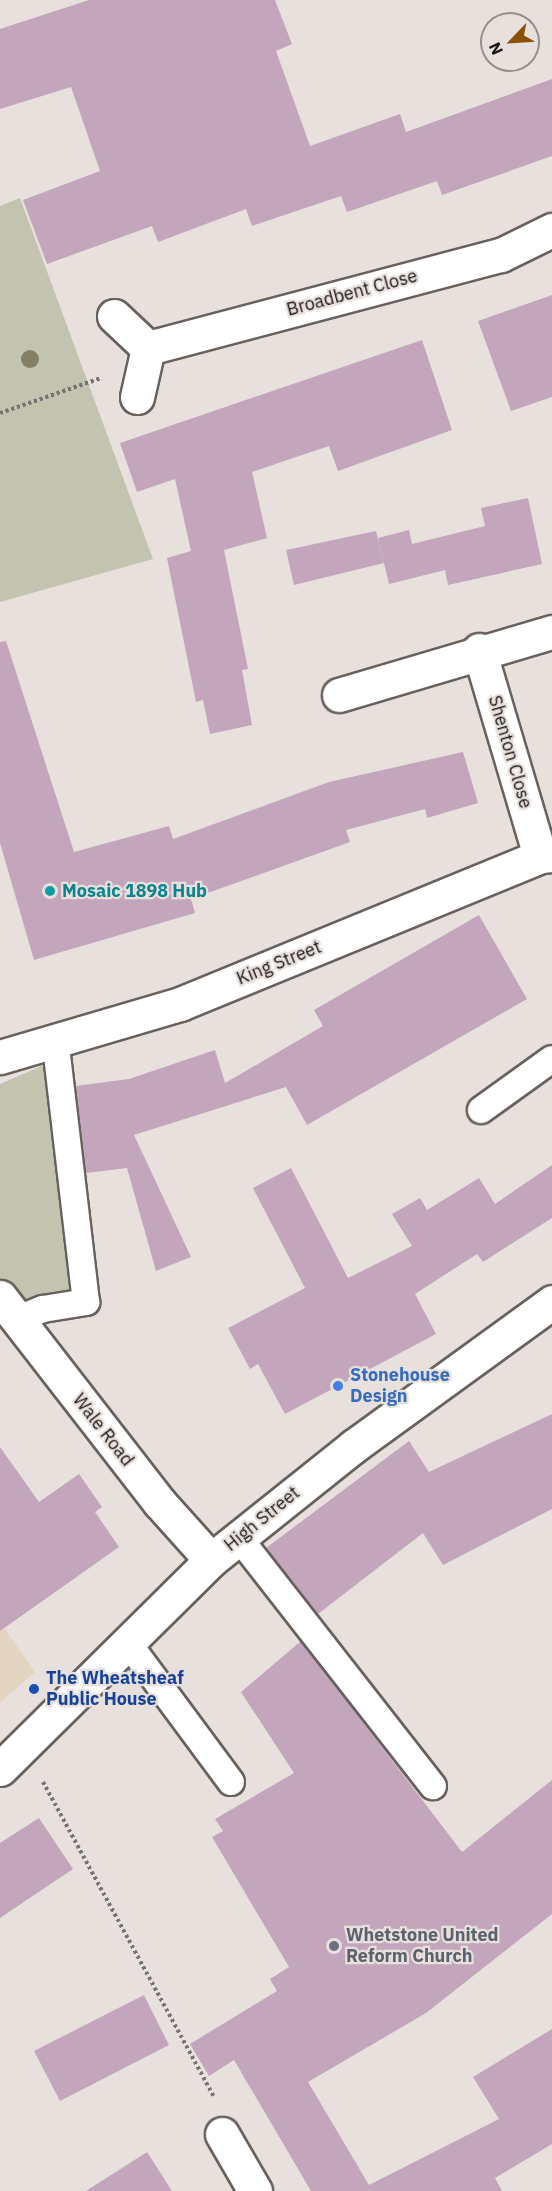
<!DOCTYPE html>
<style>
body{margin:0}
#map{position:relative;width:552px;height:2191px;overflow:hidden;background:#e8e0dc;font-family:"IBM Plex Sans",sans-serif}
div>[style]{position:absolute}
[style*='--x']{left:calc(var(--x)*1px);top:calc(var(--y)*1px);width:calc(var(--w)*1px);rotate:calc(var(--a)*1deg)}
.commercial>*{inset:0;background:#e4d5c3}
.green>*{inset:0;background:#c3c4af}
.building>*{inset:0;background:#c3a6bb}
.path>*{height:4px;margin-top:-2px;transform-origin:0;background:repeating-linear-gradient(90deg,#787370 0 3px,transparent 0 6px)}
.roads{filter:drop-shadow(2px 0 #68615e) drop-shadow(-2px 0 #68615e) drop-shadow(0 2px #68615e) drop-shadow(0 -2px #68615e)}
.service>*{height:26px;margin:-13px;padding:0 13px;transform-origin:13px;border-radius:13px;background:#fff}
.minor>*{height:33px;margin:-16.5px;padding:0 16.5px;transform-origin:16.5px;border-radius:16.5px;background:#fff}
.tertiary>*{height:33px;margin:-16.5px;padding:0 16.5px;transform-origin:16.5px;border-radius:16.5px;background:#fff}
.trees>*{width:18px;height:18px;margin:-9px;border-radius:50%;background:#838067}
.dots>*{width:16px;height:16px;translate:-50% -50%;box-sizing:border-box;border:3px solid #e8e0dc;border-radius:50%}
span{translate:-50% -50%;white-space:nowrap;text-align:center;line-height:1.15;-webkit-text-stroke:4.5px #e8e0dc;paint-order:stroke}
.street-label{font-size:18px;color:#191615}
.culture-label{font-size:18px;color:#0d838f;font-weight:700}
.left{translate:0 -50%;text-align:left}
.shop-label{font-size:18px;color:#366cbe;font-weight:700}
.transit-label{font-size:18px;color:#164399;font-weight:700}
.worship-label{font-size:18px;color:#5b616d;font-weight:700}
.north{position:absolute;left:480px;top:12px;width:60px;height:60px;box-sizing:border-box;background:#e8e0dc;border:2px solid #958f8c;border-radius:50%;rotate:245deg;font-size:16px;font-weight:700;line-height:24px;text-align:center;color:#191615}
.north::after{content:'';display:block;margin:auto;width:21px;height:27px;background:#8a5206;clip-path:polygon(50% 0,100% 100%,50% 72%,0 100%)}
</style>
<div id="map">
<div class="commercial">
<i style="clip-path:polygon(0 1622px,35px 1672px,0 1703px)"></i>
</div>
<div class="green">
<i style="clip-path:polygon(20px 198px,153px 559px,0 602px,0 206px)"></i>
<i style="clip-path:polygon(55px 1040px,86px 1302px,43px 1309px,0 1297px,0 1084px,44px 1065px)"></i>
</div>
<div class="building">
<i style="clip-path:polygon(89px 0,275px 0,292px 44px,276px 51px,310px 146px,400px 114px,406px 132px,552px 79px,552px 156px,442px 195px,437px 181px,347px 212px,341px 196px,252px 226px,246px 209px,158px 242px,152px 226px,47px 264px,23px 200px,100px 171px,71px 87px,0 109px,0 29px)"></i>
<i style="clip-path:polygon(552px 295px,552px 397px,511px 411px,478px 321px)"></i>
<i style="clip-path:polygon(422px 340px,452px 430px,338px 471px,329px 446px,252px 472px,267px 538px,224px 550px,248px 669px,242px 670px,252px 725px,210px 734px,203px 700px,196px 702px,167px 558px,191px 551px,175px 479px,137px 492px,120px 443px)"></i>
<i style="clip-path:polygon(528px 498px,542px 564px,448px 585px,445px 570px,389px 584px,378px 538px,409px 530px,412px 544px,485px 526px,481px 508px)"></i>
<i style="clip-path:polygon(376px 531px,384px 563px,294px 585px,286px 550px)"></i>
<i style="clip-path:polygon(6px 641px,74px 852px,169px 826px,173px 839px,329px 782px,463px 752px,478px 803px,427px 818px,425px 809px,346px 830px,350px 842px,191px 899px,195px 913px,34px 960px,0 843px,0 642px)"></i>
<i style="clip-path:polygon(479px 915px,527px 999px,307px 1125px,286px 1087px,134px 1135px,191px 1257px,156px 1271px,127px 1168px,86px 1173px,76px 1086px,129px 1079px,215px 1050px,225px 1083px,323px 1026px,314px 1010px)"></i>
<i style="clip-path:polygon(552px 1165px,552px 1218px,483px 1262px,477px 1254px,415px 1294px,436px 1334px,285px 1414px,258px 1364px,250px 1369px,228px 1328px,305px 1288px,253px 1188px,291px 1168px,348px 1278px,412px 1246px,392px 1214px,420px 1198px,427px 1210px,479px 1178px,495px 1204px)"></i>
<i style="clip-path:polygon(552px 1414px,552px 1509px,443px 1565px,423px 1533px,318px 1614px,266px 1548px,409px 1441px,429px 1472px)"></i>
<i style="clip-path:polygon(0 1447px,39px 1502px,79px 1474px,102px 1507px,95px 1512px,119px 1547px,0 1631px)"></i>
<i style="clip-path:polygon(301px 1641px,462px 1852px,552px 1780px,552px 1914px,426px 2013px,308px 2082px,369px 2185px,499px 2119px,473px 2077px,552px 2029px,552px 2144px,495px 2178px,502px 2191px,311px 2191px,234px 2060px,209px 2076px,190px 2044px,277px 1991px,270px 1979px,289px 1967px,212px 1837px,223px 1831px,215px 1819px,294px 1773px,241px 1692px)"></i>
<i style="clip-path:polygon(39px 1818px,73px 1869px,0 1918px,0 1843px)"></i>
<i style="clip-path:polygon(144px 1995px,169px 2045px,60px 2101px,34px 2051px)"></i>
<i style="clip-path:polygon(147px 2152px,172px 2191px,86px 2191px)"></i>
</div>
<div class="path">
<i style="--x:0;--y:413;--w:107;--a:-19.1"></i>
<i style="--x:43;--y:1782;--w:358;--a:61.5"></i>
</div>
<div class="roads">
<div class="service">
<i style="--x:481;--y:1110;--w:87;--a:-35.7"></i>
<i style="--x:18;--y:1319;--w:27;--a:-22"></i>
<i style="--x:43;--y:1309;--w:44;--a:-9.2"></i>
<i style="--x:86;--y:1302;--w:264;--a:-96.7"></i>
<i style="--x:239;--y:1538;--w:315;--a:52"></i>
<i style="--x:128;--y:1643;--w:173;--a:53.5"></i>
</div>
<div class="minor">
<i style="--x:114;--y:316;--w:47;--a:43.3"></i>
<i style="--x:137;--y:397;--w:50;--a:-77.3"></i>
<i style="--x:148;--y:348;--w:365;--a:-14.8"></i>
<i style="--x:501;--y:255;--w:57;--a:-26.1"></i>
<i style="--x:479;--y:650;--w:215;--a:73.5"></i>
<i style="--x:339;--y:695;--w:222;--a:-16.5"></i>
<i style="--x:0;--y:1057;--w:188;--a:-16.4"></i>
<i style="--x:180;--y:1004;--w:389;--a:-22.3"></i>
<i style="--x:540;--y:856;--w:12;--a:-5"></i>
<i style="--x:0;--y:1297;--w:259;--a:52.2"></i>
<i style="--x:159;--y:1502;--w:78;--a:48.1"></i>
<i style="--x:222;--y:2134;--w:66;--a:59.9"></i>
</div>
<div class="tertiary">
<i style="--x:0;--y:1769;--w:297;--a:-44.7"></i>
<i style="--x:211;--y:1560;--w:183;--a:-38.6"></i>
<i style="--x:354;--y:1446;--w:245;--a:-36"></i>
</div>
</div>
<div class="trees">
<i style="left:30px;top:359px"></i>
</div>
<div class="dots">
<i style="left:50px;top:891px;background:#0f9aa8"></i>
<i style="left:338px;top:1386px;background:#3f7fe0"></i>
<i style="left:34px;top:1689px;background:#1a4fb4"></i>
<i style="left:334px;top:1946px;background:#6b7280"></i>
</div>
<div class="street-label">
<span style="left:352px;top:293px;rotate:-15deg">Broadbent Close</span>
<span style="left:510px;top:752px;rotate:74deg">Shenton Close</span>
<span style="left:279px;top:963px;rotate:-22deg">King Street</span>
<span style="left:103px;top:1430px;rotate:52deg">Wale Road</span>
<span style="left:262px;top:1519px;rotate:-39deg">High Street</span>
</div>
<div class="culture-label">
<span class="left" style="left:62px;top:891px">Mosaic 1898 Hub</span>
</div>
<div class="shop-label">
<span class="left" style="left:350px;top:1386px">Stonehouse<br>Design</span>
</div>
<div class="transit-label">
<span class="left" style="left:46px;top:1689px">The Wheatsheaf<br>Public House</span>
</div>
<div class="worship-label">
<span class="left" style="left:346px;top:1946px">Whetstone United<br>Reform Church</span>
</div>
<div class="north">N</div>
</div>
